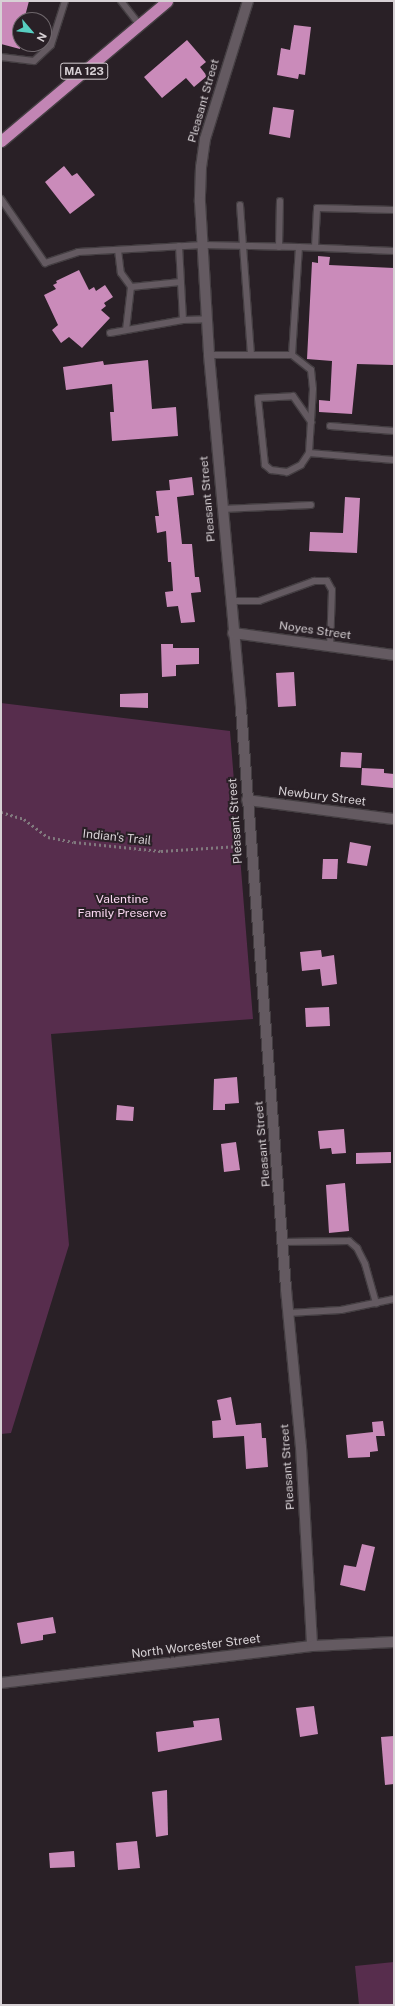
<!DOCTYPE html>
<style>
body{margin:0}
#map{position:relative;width:395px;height:2006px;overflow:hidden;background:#292026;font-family:"Public Sans",sans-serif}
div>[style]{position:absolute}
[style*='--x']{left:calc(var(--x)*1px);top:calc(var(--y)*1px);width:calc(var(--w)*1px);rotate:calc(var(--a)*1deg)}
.green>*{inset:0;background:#572d4d}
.building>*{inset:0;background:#ca8bba}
.path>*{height:2.5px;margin-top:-1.25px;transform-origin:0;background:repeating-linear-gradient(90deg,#81797e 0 2px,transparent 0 5px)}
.roads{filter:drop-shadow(1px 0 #443e42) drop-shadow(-1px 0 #443e42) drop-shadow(0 1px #443e42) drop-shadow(0 -1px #443e42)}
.service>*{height:6px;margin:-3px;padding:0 3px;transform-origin:3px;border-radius:3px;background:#645a61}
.minor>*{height:10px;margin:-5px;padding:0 5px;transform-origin:5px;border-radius:5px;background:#645a61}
.tertiary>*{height:10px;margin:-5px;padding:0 5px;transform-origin:5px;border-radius:5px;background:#645a61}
.trunk>*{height:11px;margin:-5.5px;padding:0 5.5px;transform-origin:5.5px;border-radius:5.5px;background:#c285b4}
span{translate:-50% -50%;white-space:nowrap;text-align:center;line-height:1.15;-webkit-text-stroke:4px #292026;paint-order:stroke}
.shield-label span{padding:1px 3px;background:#292026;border:1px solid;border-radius:3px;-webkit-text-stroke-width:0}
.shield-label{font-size:11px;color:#d7d1d5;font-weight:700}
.street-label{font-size:12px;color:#d7d1d5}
.park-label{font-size:12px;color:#fbd8f2}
.frame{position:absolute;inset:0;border:2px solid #d7d1d5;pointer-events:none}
.north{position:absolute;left:12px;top:12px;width:40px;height:40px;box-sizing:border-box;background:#292026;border:1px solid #6f676c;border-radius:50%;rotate:118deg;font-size:11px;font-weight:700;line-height:16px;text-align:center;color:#d7d1d5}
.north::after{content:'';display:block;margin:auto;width:14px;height:18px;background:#57cec1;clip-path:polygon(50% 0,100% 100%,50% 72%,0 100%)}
</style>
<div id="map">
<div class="green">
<i style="clip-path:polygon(1px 703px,230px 731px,253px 1019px,51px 1034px,69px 1245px,11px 1433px,1px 1434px)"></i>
<i style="clip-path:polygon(394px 1962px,394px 2005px,359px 2005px,355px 1966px)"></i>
</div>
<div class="building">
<i style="clip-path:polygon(1px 1px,29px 1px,24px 20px,20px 20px,20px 49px,1px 44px)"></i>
<i style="clip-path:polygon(294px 25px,311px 27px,305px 75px,299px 74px,298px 79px,277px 75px,281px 48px,290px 50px)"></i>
<i style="clip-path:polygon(187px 40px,206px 62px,200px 67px,207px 76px,194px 87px,186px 78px,162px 98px,144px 77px)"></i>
<i style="clip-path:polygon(273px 107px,294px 110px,290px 138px,269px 134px)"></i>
<i style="clip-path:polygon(64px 166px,72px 176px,77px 173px,95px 195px,70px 214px,45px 182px)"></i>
<i style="clip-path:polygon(318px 256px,330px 257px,329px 265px,394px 268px,394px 365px,357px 364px,352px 414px,319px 412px,319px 400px,330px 401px,332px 361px,307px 359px,312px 262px,318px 263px)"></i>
<i style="clip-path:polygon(79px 270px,89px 290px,94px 287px,96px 291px,105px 285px,113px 297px,104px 303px,106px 306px,101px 310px,110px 318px,82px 348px,69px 337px,61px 343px,52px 330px,58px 325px,44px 295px,56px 289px,53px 285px,57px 283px,56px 281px)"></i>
<i style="clip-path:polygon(148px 360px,152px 409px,176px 407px,178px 436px,112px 441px,110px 412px,114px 412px,112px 384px,66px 390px,63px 367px,103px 361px,104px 365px)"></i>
<i style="clip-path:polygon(192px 477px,194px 495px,177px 497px,182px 544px,192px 544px,195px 577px,199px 577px,201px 592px,191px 593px,195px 622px,181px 623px,178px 606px,167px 607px,165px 592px,173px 591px,171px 562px,168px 562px,166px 531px,157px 533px,155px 516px,159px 516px,156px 491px,170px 490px,169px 480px)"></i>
<i style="clip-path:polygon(345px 497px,360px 498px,357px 553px,309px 551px,310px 532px,343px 533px)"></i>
<i style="clip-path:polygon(161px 644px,173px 644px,173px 648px,199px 648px,199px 664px,176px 665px,176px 676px,162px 677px)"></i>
<i style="clip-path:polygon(294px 672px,296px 706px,278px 707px,276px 673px)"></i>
<i style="clip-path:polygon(148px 693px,148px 708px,120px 707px,120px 694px)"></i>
<i style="clip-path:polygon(341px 752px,362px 753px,361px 768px,340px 767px)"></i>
<i style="clip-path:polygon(362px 768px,384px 769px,384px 773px,394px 774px,393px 788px,361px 785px)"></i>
<i style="clip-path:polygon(350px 842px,371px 846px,367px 866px,347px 863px)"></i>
<i style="clip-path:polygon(323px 859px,338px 859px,337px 879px,322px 879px)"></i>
<i style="clip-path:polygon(321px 950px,322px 957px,334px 955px,337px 984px,322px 986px,320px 969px,302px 971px,300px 952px)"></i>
<i style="clip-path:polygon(329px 1007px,330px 1026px,306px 1027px,305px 1008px)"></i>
<i style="clip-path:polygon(237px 1077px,239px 1103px,225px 1104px,225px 1110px,213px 1110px,214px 1079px)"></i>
<i style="clip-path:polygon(117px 1105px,134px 1107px,133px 1121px,116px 1120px)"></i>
<i style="clip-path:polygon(344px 1129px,346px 1153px,332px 1154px,331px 1148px,320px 1149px,318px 1131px)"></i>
<i style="clip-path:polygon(236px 1142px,240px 1170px,224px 1172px,221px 1144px)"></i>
<i style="clip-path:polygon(391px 1152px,391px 1163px,356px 1164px,356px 1153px)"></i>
<i style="clip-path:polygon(345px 1183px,349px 1231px,329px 1233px,326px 1185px)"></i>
<i style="clip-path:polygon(231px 1397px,236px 1425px,261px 1423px,262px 1438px,266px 1438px,268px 1467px,246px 1469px,244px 1436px,213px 1438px,212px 1421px,221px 1420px,217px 1400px)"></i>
<i style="clip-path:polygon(383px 1421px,385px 1436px,376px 1436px,378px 1451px,370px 1452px,370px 1457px,348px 1458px,346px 1435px,373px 1432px,372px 1422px)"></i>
<i style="clip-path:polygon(362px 1544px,375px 1547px,365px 1591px,340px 1585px,344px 1565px,356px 1567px)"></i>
<i style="clip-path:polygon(53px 1617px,56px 1633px,43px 1635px,43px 1640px,21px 1644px,17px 1623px)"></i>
<i style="clip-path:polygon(314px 1706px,318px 1734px,300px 1737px,296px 1708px)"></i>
<i style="clip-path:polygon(219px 1718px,222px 1740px,158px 1752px,156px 1732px,194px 1727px,193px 1721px)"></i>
<i style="clip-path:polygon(394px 1736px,394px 1784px,385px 1785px,381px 1737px)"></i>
<i style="clip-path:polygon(167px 1790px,168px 1835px,156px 1837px,152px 1792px)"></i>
<i style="clip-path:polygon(137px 1841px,140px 1868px,118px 1870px,116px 1843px)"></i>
<i style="clip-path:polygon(74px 1851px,75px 1867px,50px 1868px,49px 1853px)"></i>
</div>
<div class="path">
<i style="--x:1;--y:812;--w:24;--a:17"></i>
<i style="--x:24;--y:819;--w:30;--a:37"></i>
<i style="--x:48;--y:837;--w:26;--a:11"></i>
<i style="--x:74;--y:842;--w:87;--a:5.9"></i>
<i style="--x:161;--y:851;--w:78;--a:-3.7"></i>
</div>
<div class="roads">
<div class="service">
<i style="--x:121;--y:1;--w:29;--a:52"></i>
<i style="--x:1;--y:57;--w:33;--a:7"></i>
<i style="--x:34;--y:61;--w:23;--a:-43"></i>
<i style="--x:51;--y:45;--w:46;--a:-72.3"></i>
<i style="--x:1;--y:199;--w:78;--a:55.5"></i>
<i style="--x:45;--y:263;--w:35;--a:-18"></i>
<i style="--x:78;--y:252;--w:125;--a:-3.2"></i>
<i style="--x:203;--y:245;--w:96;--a:1.2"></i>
<i style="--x:240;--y:205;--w:150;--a:85.8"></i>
<i style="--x:179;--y:246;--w:74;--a:86.9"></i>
<i style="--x:183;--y:320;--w:24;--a:-2"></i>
<i style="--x:279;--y:247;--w:46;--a:-88.8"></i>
<i style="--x:315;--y:247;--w:39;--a:-87"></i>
<i style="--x:317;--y:208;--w:77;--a:1.5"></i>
<i style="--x:118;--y:250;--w:23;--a:83"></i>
<i style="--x:121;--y:273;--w:17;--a:54"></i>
<i style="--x:126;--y:330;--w:43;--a:-83.4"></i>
<i style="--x:131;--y:287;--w:50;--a:-5.7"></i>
<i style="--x:110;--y:333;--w:74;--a:-10.1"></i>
<i style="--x:209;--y:355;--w:83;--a:0"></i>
<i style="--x:292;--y:355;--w:24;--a:38"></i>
<i style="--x:311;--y:370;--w:19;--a:84"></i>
<i style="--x:313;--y:389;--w:64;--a:93.6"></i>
<i style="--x:309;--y:453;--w:85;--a:4.7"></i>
<i style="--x:292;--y:355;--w:108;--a:-86.3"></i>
<i style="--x:299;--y:247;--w:95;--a:2.4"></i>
<i style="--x:330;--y:426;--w:64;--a:4.5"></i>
<i style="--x:309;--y:453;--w:14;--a:124"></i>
<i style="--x:301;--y:465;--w:16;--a:153"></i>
<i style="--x:287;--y:472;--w:16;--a:-173"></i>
<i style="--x:271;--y:470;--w:8;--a:-140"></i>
<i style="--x:265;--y:465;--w:67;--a:-96"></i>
<i style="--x:258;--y:398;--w:35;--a:-3"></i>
<i style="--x:293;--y:396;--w:32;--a:55"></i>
<i style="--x:222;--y:509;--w:89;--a:-2.6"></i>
<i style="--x:230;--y:601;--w:29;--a:0"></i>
<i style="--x:259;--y:601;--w:59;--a:-20"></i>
<i style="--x:314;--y:581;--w:13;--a:0"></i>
<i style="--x:327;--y:581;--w:10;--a:61"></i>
<i style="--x:332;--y:590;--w:56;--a:92"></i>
<i style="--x:283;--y:1242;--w:66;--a:-0.9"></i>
<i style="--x:349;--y:1241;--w:11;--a:41"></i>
<i style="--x:357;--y:1248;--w:18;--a:63"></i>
<i style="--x:365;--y:1264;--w:41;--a:74.2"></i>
<i style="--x:288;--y:1313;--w:53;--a:-3.2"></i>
<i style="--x:341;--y:1310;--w:54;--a:-11.7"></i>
</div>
<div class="minor">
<i style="--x:248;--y:1;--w:145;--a:107.3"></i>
<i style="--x:205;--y:139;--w:28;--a:98"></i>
<i style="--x:201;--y:167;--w:35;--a:92"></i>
<i style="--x:200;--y:202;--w:153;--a:86.6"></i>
<i style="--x:209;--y:355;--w:355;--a:84.8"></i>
<i style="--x:241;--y:709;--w:582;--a:85.56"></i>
<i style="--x:286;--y:1289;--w:159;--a:84.6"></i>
<i style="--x:301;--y:1447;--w:199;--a:86.8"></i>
<i style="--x:233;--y:633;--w:162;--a:7.8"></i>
<i style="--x:247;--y:800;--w:148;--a:7.4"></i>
</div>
<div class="tertiary">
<i style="--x:1;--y:1683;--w:313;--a:-6.8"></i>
<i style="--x:312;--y:1646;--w:82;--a:-2.8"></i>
</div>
<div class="trunk">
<i style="--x:1;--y:141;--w:217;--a:-40.1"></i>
</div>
</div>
<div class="shield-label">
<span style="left:84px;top:71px">MA 123</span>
</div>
<div class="street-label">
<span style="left:204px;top:101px;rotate:-74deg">Pleasant Street</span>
<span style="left:208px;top:499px;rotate:-95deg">Pleasant Street</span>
<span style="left:315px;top:631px;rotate:8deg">Noyes Street</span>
<span style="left:322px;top:797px;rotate:7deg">Newbury Street</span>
<span style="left:236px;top:821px;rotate:-94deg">Pleasant Street</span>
<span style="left:117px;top:838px;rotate:6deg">Indian's Trail</span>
<span style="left:263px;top:1144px;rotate:-95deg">Pleasant Street</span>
<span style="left:288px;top:1467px;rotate:-94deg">Pleasant Street</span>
<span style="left:196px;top:1647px;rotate:-7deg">North Worcester Street</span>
</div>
<div class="park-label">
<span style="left:122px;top:907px">Valentine<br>Family Preserve</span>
</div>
<div class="frame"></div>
<div class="north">N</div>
</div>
